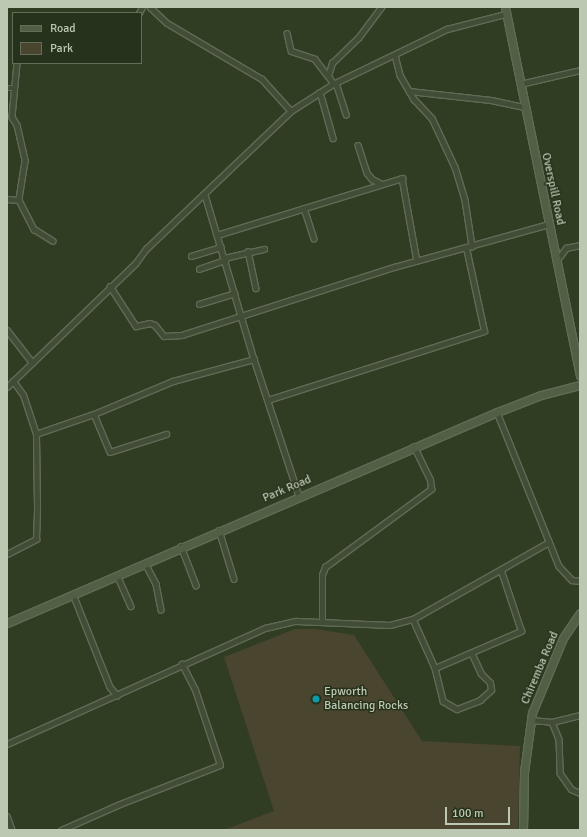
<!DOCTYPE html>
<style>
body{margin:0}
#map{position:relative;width:587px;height:837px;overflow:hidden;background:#303d23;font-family:Signika,sans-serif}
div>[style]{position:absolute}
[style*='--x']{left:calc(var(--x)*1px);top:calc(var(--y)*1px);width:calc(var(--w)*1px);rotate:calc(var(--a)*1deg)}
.green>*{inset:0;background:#4a452f}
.roads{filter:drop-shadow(1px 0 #606b55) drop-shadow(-1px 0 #606b55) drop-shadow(0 1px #606b55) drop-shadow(0 -1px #606b55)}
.street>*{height:4.5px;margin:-2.25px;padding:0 2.25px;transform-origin:2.25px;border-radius:2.25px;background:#424d37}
.secondary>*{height:7px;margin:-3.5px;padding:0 3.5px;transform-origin:3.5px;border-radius:3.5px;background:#516045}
.dots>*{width:11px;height:11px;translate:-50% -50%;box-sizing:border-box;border:2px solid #27321c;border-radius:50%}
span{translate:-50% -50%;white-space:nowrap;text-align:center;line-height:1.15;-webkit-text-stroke:3px #27321c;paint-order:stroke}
.street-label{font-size:12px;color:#bdc8b2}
.poi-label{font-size:12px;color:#bdc8b2}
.left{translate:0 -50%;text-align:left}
.frame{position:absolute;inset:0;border:8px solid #bdc8b2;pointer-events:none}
.legend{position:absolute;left:12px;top:12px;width:130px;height:52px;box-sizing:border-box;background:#27321c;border:1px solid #636e58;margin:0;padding:5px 7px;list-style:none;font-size:12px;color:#bdc8b2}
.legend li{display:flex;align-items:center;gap:8px;height:20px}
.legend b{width:20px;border:1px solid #636e58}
.scale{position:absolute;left:445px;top:807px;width:65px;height:18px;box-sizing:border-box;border:2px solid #bdc8b2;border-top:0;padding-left:5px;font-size:12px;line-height:14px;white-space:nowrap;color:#bdc8b2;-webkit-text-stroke:3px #27321c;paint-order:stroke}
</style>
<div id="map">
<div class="green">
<i style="clip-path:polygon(295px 629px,316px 629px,354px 635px,422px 741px,520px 746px,518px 830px,224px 830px,274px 811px,224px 657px)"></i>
</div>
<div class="roads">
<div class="street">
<i style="--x:150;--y:7;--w:23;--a:43"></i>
<i style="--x:167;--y:23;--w:110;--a:30.5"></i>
<i style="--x:262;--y:79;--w:43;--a:47.8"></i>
<i style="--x:139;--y:13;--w:7;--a:-63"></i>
<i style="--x:287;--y:33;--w:18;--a:77"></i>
<i style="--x:291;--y:51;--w:25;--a:18"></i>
<i style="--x:315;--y:59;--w:21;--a:53"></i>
<i style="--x:395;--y:55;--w:21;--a:76"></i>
<i style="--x:400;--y:75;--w:28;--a:60"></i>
<i style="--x:414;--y:99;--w:26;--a:47"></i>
<i style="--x:432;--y:118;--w:54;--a:64.9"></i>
<i style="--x:455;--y:167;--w:34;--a:73"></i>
<i style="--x:465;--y:200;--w:47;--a:81.3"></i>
<i style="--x:17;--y:63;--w:54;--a:95.3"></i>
<i style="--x:12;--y:117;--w:9;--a:58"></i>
<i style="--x:17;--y:125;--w:37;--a:77"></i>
<i style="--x:25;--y:161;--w:39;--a:99"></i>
<i style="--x:336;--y:83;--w:33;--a:72"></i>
<i style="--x:333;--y:84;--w:9;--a:-122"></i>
<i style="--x:328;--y:76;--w:14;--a:-73"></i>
<i style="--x:332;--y:63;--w:36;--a:-44"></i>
<i style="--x:358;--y:38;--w:39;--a:-53"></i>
<i style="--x:520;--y:84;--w:62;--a:-13.1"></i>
<i style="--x:7;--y:88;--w:7;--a:0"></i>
<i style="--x:409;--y:91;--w:82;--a:6.3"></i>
<i style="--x:491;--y:100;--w:34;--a:12"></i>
<i style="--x:320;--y:92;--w:48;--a:74.2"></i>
<i style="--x:358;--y:145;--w:29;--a:72"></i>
<i style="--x:367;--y:173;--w:8;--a:50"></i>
<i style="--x:372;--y:179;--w:9;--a:27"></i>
<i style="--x:205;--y:195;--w:171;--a:73.4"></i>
<i style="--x:254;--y:359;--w:144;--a:71.8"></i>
<i style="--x:7;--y:199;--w:12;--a:5"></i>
<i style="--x:19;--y:200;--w:33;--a:63"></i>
<i style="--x:34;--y:229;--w:22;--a:32"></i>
<i style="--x:304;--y:208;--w:32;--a:72"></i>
<i style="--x:217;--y:235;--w:194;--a:-17.1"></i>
<i style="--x:402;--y:178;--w:84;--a:79.8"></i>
<i style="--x:248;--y:251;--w:38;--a:78"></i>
<i style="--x:191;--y:256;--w:31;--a:-17"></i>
<i style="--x:224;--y:258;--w:41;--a:-12.7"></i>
<i style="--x:557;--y:260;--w:15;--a:-53"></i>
<i style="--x:566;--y:248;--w:14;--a:-12"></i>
<i style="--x:199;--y:269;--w:28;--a:-19"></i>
<i style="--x:110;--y:286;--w:48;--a:57"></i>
<i style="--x:136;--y:326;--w:14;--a:-12"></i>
<i style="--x:150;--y:323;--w:5;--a:22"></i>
<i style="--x:155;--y:325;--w:14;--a:51"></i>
<i style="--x:164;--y:336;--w:18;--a:-3"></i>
<i style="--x:182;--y:335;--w:223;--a:-17.8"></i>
<i style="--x:394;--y:267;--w:161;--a:-15.5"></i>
<i style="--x:199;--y:304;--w:37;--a:-17"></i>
<i style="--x:7;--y:330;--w:41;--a:52"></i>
<i style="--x:7;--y:387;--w:178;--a:-43.9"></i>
<i style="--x:135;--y:264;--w:19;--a:-54"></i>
<i style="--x:146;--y:249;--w:200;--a:-43.6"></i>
<i style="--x:291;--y:111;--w:50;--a:-32.7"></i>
<i style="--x:333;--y:84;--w:127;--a:-25.8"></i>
<i style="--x:447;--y:29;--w:60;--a:-14.5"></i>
<i style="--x:268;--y:400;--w:227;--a:-17.7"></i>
<i style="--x:484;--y:331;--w:85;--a:-102.2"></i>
<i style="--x:497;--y:412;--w:166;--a:68.1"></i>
<i style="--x:559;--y:566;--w:19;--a:47"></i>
<i style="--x:572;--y:580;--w:8;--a:7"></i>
<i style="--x:94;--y:414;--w:41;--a:67.2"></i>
<i style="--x:110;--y:452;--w:59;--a:-17.8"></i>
<i style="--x:36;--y:434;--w:61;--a:-19"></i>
<i style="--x:94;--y:414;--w:86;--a:-22.7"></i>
<i style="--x:173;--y:381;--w:84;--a:-15.2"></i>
<i style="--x:219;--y:530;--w:51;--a:73"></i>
<i style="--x:181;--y:546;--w:42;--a:69"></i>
<i style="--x:7;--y:554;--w:33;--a:-27"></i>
<i style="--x:36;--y:539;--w:32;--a:-88"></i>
<i style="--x:37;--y:507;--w:73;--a:-90.8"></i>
<i style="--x:36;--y:434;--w:41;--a:-108.4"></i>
<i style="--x:23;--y:395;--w:17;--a:-126"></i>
<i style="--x:145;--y:563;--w:24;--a:62"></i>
<i style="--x:156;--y:584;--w:26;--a:79"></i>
<i style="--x:117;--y:575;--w:34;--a:66"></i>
<i style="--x:73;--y:594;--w:100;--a:68.3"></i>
<i style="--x:110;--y:687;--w:11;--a:49"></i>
<i style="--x:413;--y:619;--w:54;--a:65.8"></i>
<i style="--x:435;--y:668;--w:34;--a:76"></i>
<i style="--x:443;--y:701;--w:16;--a:30"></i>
<i style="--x:457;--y:709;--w:25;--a:-21"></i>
<i style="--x:480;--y:700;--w:15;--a:-42"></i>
<i style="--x:491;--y:690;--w:7;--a:-98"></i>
<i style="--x:490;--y:683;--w:13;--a:-135"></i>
<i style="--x:481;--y:674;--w:23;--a:-115"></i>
<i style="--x:322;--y:622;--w:47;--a:-90"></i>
<i style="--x:322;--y:575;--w:9;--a:-69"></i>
<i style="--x:325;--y:567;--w:132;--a:-36.3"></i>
<i style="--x:431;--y:489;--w:9;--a:-96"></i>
<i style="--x:430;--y:480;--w:37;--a:-116"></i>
<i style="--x:435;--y:668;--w:94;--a:-23.3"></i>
<i style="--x:521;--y:631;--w:63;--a:-108.4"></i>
<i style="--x:531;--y:720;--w:21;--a:5"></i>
<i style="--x:552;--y:722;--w:29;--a:-14"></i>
<i style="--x:552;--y:722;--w:18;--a:68"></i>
<i style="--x:559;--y:739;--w:34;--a:88"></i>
<i style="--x:560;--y:773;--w:19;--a:55"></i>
<i style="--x:571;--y:789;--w:10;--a:24"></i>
<i style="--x:7;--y:744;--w:283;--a:-24.2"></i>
<i style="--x:265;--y:628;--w:32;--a:-13"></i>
<i style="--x:296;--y:621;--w:94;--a:2.4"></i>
<i style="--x:390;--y:625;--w:24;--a:-15"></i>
<i style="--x:413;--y:619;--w:156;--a:-29.5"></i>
<i style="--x:7;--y:816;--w:15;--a:70"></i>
<i style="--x:61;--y:830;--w:64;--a:-23.8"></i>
<i style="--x:120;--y:804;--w:107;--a:-21.3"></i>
<i style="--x:220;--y:765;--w:79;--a:-108.4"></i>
<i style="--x:195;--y:690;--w:29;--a:-117"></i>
</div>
<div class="secondary">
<i style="--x:505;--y:7;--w:376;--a:78.5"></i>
<i style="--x:7;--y:623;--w:533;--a:-23.3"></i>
<i style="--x:497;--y:412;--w:47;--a:-21.1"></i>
<i style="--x:541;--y:395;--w:40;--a:-14.4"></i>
<i style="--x:523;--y:830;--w:58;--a:-89"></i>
<i style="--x:524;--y:772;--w:60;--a:-82.3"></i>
<i style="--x:532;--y:713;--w:81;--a:-67.5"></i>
<i style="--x:563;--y:638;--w:30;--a:-56"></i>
</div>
</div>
<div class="dots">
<i style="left:316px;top:699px;background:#0f9aa8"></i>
</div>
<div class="street-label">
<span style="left:553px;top:189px;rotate:78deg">Overspill Road</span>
<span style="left:287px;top:489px;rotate:-23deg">Park Road</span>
<span style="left:540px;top:668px;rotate:-67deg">Chiremba Road</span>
</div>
<div class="poi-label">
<span class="left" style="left:324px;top:699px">Epworth<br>Balancing Rocks</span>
</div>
<div class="frame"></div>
<ul class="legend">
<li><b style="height:5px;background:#516045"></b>Road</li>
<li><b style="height:11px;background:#4a452f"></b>Park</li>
</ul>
<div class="scale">100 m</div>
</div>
